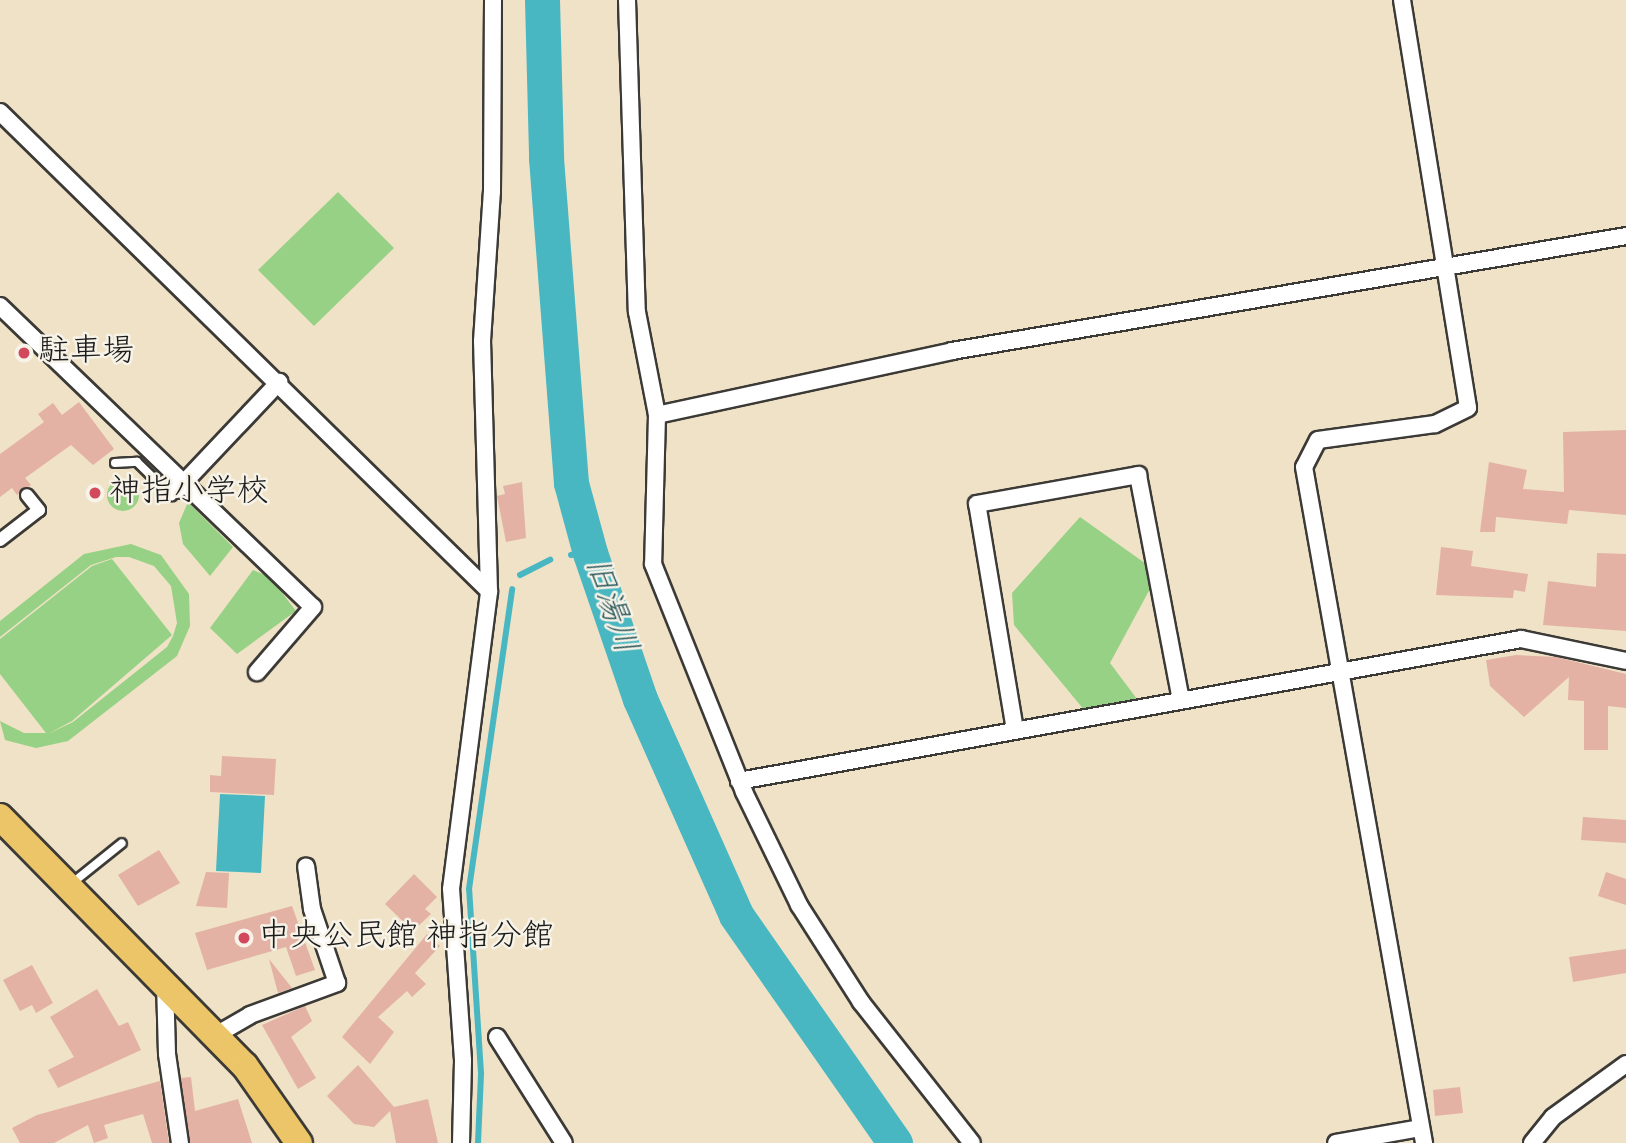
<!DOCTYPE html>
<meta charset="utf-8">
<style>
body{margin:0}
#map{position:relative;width:1626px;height:1143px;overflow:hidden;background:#f0e2c6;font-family:"Indie Flower","Klee One",sans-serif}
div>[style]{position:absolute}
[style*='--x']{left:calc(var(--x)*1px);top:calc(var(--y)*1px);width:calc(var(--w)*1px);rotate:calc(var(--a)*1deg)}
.green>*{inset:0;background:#97d185}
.round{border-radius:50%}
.water>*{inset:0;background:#48b7c2}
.stream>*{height:6px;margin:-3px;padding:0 3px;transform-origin:3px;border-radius:3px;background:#48b7c2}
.river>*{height:35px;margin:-17.5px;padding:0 17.5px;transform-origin:17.5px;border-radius:17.5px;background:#48b7c2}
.building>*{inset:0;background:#e3b2a5}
.roads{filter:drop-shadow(2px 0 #3c3a36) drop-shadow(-2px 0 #3c3a36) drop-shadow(0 2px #3c3a36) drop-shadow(0 -2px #3c3a36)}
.service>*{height:8px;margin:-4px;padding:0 4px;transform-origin:4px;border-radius:4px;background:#fff}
.pedestrian>*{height:12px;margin:-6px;padding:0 6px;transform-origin:6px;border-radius:6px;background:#fff}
.minor>*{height:16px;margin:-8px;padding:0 8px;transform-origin:8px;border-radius:8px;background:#fff}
.trunk>*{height:26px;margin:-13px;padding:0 13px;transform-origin:13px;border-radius:13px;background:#edc569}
.dots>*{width:19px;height:19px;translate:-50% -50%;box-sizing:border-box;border:4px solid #f7f3e8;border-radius:50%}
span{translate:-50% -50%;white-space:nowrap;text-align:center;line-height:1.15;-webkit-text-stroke:5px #f7f3e8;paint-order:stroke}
.poi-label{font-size:32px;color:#1c1c1c}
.left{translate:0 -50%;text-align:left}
.water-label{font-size:33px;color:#2e5a5e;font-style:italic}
</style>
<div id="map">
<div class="green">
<i style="clip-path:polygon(338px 192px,394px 248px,314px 326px,258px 270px)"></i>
<i class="round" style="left:107px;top:479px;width:32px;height:32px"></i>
<i style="clip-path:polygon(188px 502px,233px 547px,210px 576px,183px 544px,179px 523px)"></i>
<i style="clip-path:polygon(1080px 517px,1149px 566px,1151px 587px,1110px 663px,1140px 703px,1085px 711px,1014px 625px,1012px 593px)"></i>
<i style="clip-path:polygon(131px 544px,161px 555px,189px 594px,190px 626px,177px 656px,68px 741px,36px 748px,5px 740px,0 721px,24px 733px,46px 733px,0 674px,0 639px,92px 566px,112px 559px,172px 635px,72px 721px,48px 734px,73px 722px,167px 647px,173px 636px,177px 623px,171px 586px,154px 566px,129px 557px,116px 557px,91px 565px,0 637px,0 621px,84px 554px)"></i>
<i style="clip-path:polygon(253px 570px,270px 577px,296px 611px,237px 654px,210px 628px)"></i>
</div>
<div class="water">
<i style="clip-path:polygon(220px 794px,265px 796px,261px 873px,216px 871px)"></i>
</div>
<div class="stream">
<i style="--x:571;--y:555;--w:18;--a:-13"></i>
<i style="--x:520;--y:575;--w:34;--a:-27"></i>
<i style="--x:478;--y:1143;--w:70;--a:-87.5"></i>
<i style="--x:481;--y:1073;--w:184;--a:-93.7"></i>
<i style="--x:469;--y:889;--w:303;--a:-81.8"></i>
</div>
<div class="river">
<i style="--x:542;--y:0;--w:158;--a:88.5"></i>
<i style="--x:546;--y:158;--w:326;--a:85.6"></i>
<i style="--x:571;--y:483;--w:73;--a:74.8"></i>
<i style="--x:590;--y:553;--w:154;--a:71.1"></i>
<i style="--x:640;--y:699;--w:236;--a:66"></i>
<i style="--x:736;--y:915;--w:278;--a:55.1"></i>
</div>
<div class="building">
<i style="clip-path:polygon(79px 402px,114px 449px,93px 465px,71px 445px,25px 478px,31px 485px,17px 495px,12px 488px,0 497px,0 454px,44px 422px,38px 414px,53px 403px,62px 415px)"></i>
<i style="clip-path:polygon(1626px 430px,1626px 515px,1569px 510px,1567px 524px,1496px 517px,1495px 532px,1480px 532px,1489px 462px,1527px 470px,1523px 489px,1564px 492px,1563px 432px)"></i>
<i style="clip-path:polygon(522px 482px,526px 538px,506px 542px,497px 496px,505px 494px,503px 486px)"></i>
<i style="clip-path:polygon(1441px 547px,1473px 551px,1471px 566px,1528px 574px,1525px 592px,1514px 590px,1513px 598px,1436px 595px)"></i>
<i style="clip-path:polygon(1597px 553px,1626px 554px,1626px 631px,1543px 625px,1548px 581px,1596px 587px)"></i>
<i style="clip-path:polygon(1516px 655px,1556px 657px,1626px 674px,1626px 708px,1608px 706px,1608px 750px,1584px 750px,1584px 701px,1568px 700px,1569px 677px,1524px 717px,1490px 686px,1486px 660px)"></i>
<i style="clip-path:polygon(222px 756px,276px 759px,274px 795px,210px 792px,210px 775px,221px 776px)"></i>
<i style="clip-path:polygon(1583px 817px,1626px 820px,1626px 843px,1581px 840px)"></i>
<i style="clip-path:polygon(159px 850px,180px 883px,138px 906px,118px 875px)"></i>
<i style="clip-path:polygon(206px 872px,229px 873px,227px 908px,196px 906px)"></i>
<i style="clip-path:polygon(1606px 872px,1626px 879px,1626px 905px,1598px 896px)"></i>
<i style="clip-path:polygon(414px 874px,437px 897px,425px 909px,431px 914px,413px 931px,385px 904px)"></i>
<i style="clip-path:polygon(292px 906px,315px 970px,296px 976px,286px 947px,207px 970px,195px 933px)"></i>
<i style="clip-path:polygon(427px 934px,440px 946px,415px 973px,426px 984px,412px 997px,407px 991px,378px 1017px,394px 1032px,370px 1064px,342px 1037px)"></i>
<i style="clip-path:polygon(1626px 949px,1626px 973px,1573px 982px,1569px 957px)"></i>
<i style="clip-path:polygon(269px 959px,292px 988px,278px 993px)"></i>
<i style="clip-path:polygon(32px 965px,53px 1003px,36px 1013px,32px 1005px,20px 1011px,3px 980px)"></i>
<i style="clip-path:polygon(97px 989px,119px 1026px,128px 1022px,141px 1050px,58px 1088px,48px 1070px,74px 1057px,50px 1017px)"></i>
<i style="clip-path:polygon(305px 1006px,312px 1021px,291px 1037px,316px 1078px,298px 1089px,262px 1025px)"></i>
<i style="clip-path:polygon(358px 1065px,394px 1107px,428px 1099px,438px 1143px,396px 1143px,390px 1111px,374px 1127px,354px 1124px,327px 1096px)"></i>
<i style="clip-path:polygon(191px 1077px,195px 1111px,238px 1099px,252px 1143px,190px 1143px,181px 1078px)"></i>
<i style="clip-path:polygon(160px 1081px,169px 1143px,152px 1143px,143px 1114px,104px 1125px,108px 1138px,94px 1143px,88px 1125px,54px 1143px,20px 1143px,12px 1128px,37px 1115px)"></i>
<i style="clip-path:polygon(1460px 1087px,1463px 1113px,1435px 1116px,1433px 1090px)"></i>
</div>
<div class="roads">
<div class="service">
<i style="--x:115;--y:463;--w:22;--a:-3"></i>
<i style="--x:137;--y:462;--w:49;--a:44.2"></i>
<i style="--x:172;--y:496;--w:8;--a:-50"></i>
<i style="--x:71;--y:884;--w:65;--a:-38.8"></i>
</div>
<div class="pedestrian">
<i style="--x:0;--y:540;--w:49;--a:-37.6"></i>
<i style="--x:39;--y:510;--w:19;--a:-129"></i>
</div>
<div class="minor">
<i style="--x:627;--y:0;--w:312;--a:88.2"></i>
<i style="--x:637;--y:312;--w:105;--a:79"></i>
<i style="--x:657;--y:415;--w:149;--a:91.5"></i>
<i style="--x:653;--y:564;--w:245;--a:68.2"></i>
<i style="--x:744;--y:792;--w:126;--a:64"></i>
<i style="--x:799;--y:905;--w:115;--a:57.4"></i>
<i style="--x:861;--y:1002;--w:179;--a:51.8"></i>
<i style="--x:1402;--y:0;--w:413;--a:80.8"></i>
<i style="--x:1468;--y:408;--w:37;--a:154"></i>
<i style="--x:1435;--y:424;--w:118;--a:172.2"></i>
<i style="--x:1318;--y:440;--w:30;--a:117"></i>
<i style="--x:1304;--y:467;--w:687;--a:79.93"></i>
<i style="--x:0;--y:112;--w:685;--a:44.41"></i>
<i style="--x:0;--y:306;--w:434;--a:43.9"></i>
<i style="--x:313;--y:607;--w:86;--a:130.7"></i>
<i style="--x:657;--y:415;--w:302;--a:-12.2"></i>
<i style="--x:952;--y:351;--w:684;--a:-9.68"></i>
<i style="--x:177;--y:490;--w:149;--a:-46.6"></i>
<i style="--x:1015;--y:730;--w:229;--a:-99.5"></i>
<i style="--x:977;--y:504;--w:164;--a:-10.2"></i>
<i style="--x:1138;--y:475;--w:229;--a:79.2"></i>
<i style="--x:739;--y:781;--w:795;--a:-10.29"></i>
<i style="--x:1521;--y:639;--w:107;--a:11.8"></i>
<i style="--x:165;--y:982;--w:72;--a:88.4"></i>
<i style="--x:167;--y:1054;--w:90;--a:81.7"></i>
<i style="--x:216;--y:1035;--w:39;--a:-30"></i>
<i style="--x:250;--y:1015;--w:93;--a:-20.2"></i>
<i style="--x:337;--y:983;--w:78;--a:-108.7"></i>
<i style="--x:312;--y:909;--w:43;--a:-97.9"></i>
<i style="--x:497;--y:1037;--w:125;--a:57.7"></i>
<i style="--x:461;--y:1143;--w:83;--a:-88.6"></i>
<i style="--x:463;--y:1060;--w:171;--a:-94"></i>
<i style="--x:451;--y:889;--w:300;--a:-82.7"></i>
<i style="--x:489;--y:591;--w:250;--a:-91.6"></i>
<i style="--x:482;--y:341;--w:149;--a:-86.2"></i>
<i style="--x:492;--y:192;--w:192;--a:-89.7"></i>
<i style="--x:1336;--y:1143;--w:85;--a:-10.1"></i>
<i style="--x:1532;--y:1143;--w:33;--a:-51"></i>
<i style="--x:1553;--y:1117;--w:90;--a:-36"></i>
</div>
<div class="trunk">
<i style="--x:0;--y:817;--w:349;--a:45.5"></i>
<i style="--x:245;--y:1066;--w:94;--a:55"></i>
</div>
</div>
<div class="dots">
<i style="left:24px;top:353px;background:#d1495b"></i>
<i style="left:95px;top:493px;background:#d1495b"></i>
<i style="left:244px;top:938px;background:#d1495b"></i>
</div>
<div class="poi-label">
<span class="left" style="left:38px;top:353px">駐車場</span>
<span class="left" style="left:109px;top:493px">神指小学校</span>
<span class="left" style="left:258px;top:938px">中央公民館 神指分館</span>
</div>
<div class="water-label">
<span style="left:609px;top:606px;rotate:71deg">旧湯川</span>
</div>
</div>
